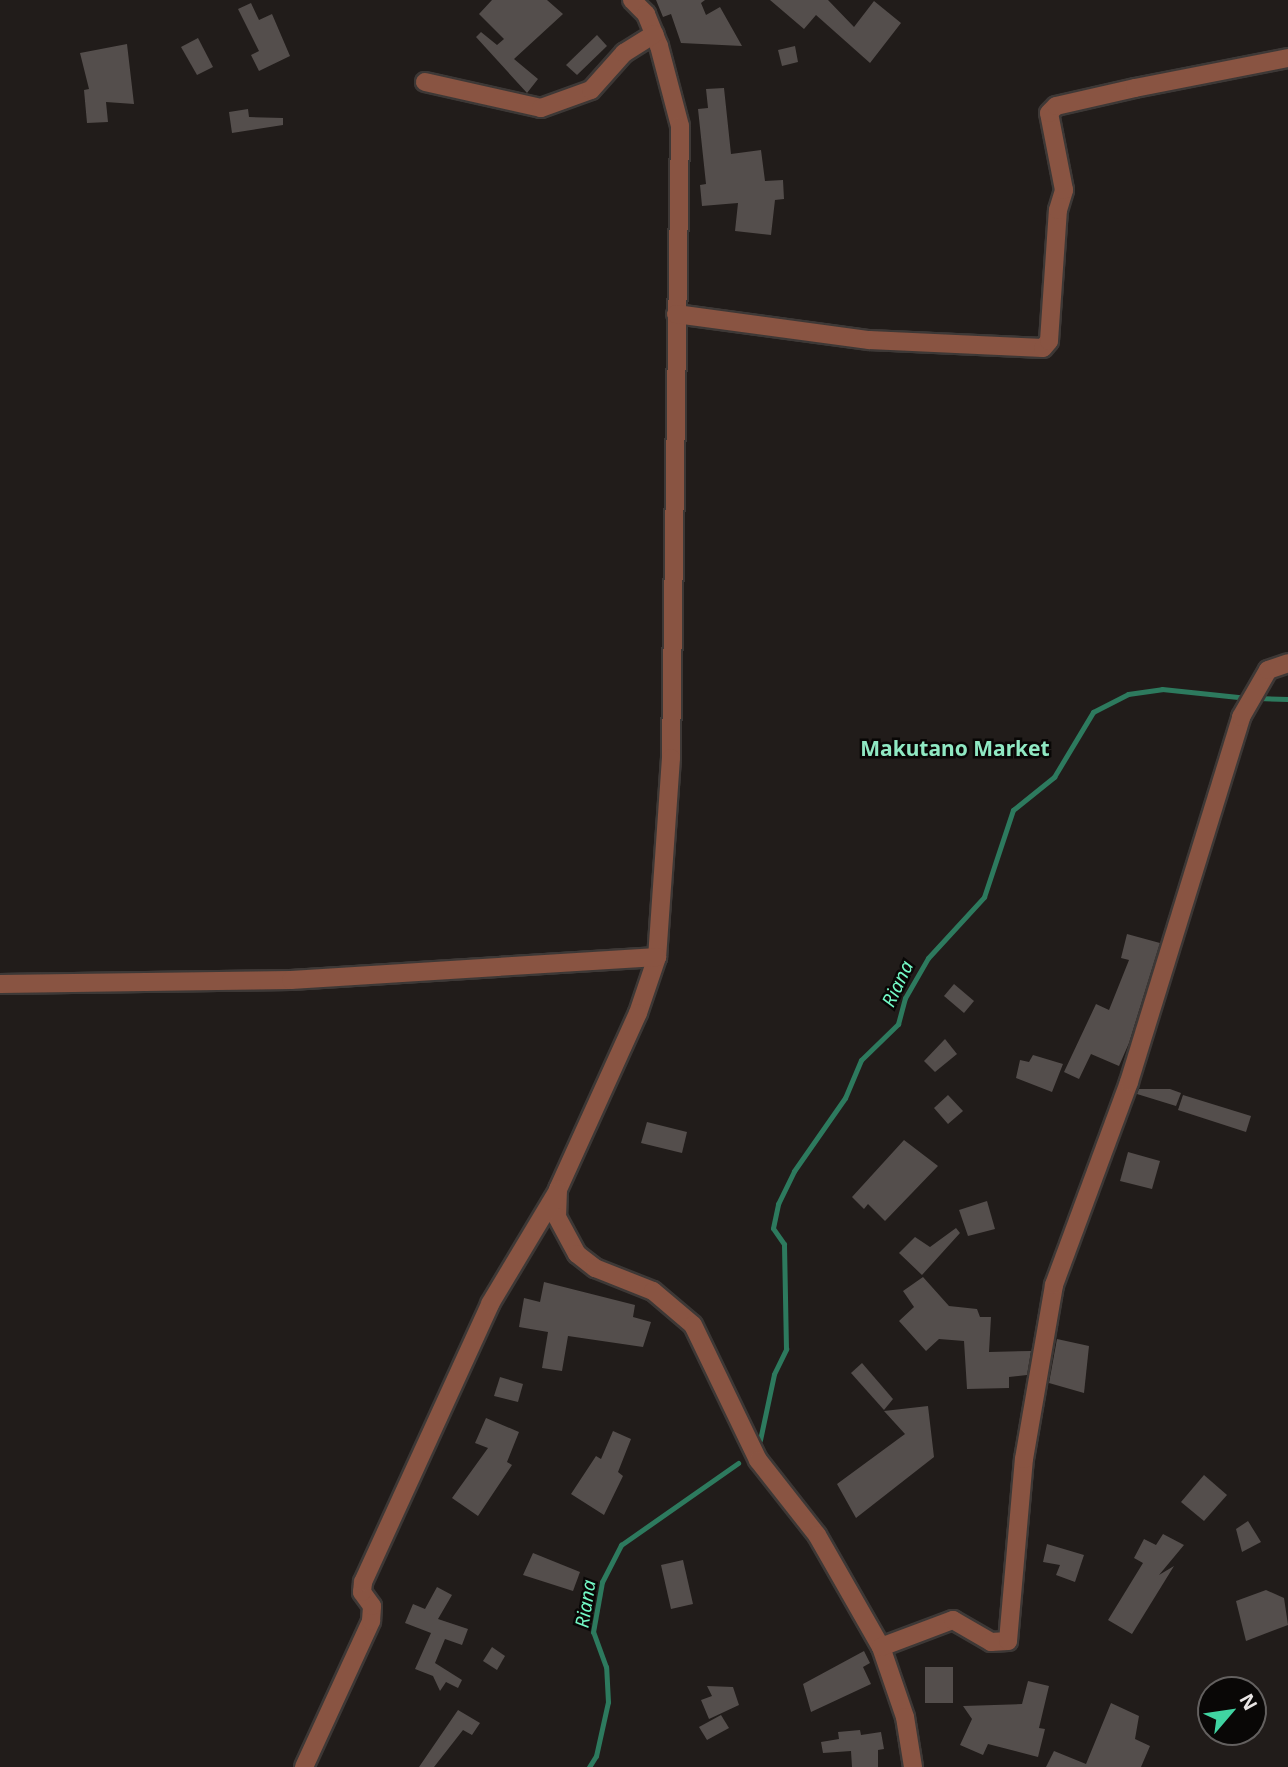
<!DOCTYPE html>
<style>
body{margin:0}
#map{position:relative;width:1288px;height:1767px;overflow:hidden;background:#211c1a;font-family:"Noto Sans",sans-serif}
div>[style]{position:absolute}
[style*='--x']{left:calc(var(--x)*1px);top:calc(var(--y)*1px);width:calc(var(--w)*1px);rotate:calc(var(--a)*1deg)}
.stream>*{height:5px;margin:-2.5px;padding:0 2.5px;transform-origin:2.5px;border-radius:2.5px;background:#2d7a5e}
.building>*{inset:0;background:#544e4c}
.roads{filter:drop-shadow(2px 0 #3d3836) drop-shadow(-2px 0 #3d3836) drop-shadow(0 2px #3d3836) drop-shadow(0 -2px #3d3836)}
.minor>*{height:18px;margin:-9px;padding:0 9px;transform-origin:9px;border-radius:9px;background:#895442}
span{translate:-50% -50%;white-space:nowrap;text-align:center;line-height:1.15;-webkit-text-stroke:5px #090706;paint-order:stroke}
.water-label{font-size:19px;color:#73f9c6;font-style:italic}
.quarter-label{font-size:21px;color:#90e8c3;font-weight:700}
.north{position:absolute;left:1197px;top:1676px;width:70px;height:70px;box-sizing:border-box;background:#090706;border:2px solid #63605f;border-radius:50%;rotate:61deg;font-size:19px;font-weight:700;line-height:28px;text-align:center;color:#e9e5e4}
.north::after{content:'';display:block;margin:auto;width:24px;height:32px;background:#40d4a2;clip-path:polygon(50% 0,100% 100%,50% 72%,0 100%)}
</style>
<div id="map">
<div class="stream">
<i style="--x:1258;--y:698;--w:30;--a:2"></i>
<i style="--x:760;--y:1440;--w:67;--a:-78"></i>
<i style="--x:774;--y:1374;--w:28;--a:-64"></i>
<i style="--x:786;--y:1349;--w:105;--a:-91.1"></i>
<i style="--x:784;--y:1244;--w:19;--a:-125"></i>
<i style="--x:773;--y:1228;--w:25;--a:-78"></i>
<i style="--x:778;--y:1204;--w:37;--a:-64"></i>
<i style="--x:794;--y:1171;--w:89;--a:-55.1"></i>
<i style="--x:845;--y:1098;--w:41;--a:-67.2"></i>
<i style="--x:861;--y:1060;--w:52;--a:-44.2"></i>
<i style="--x:898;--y:1024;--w:27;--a:-75"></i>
<i style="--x:905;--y:998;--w:46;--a:-60.1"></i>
<i style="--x:928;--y:958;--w:83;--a:-47.4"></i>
<i style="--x:984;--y:897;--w:92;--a:-71.6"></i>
<i style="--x:1013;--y:810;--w:53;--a:-38.8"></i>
<i style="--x:1054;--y:777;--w:76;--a:-59"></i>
<i style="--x:1093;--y:712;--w:39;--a:-27"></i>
<i style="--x:1128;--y:694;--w:34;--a:-8"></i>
<i style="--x:1162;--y:689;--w:86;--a:6"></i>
<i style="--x:589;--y:1767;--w:13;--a:-58"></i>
<i style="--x:596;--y:1756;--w:55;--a:-77.5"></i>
<i style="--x:608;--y:1702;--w:35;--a:-93"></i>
<i style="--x:606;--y:1667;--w:37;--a:-110"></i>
<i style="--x:593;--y:1632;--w:51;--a:-79.8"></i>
<i style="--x:602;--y:1582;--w:42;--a:-62.8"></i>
<i style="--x:621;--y:1545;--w:143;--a:-35"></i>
</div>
<div class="building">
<i style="clip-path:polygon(492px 0,547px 0,563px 14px,514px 59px,538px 79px,527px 93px,476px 37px,481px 32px,497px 45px,504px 39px,479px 14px)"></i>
<i style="clip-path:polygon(656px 0,705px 0,701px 3px,706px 15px,720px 7px,742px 46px,681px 43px,671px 14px,663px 17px)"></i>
<i style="clip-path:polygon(770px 0,828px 0,854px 27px,874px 1px,901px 23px,870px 63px,816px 15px,804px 29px)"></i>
<i style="clip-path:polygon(251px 3px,259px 20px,272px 14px,290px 56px,259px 71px,251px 55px,259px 51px,238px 9px)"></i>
<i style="clip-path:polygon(597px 35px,607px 46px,577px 75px,566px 65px)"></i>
<i style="clip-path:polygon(198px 38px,213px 67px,197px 75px,181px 47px)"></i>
<i style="clip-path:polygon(127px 44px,134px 104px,106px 102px,108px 122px,87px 123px,84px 90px,89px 89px,80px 53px)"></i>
<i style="clip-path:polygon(795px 46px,798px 62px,782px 66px,778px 50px)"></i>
<i style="clip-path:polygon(724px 88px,731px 154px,761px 150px,765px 181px,783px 180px,784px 199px,775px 200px,771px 235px,735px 231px,738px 203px,702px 206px,700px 185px,706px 184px,698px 109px,708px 108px,706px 89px)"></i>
<i style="clip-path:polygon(248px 109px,249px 117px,283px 118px,283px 125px,232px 133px,229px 112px)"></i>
<i style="clip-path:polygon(1127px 934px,1160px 943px,1129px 1043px,1119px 1066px,1091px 1054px,1079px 1079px,1064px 1072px,1096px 1004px,1109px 1010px,1129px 960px,1121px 958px)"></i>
<i style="clip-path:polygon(954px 984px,974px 1001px,964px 1013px,944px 996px)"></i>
<i style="clip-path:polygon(945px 1039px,957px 1054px,935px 1072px,924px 1061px)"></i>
<i style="clip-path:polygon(1033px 1055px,1063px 1064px,1052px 1092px,1016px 1078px,1020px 1060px,1029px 1062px)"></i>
<i style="clip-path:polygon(1139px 1089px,1170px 1089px,1181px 1093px,1176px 1106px,1137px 1094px)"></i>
<i style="clip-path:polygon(948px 1095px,963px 1111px,948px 1124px,934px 1108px)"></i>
<i style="clip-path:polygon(1183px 1095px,1251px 1116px,1246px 1132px,1178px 1110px)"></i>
<i style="clip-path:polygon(647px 1122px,687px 1132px,682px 1153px,641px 1143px)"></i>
<i style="clip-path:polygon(904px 1140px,938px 1166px,885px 1221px,868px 1204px,864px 1209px,852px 1197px)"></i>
<i style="clip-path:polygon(1128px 1152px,1160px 1161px,1152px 1189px,1120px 1181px)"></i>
<i style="clip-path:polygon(987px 1201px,995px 1229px,968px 1236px,959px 1210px)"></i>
<i style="clip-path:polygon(956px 1228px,960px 1233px,922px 1275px,899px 1253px,915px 1237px,930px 1247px)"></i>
<i style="clip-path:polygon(923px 1277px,949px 1306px,977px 1309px,980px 1317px,991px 1317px,989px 1352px,1031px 1351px,1027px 1375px,1009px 1377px,1009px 1388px,967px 1389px,964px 1341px,939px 1339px,926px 1351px,899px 1321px,914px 1307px,903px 1291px)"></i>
<i style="clip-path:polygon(544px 1282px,635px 1305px,633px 1317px,651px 1322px,643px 1347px,568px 1336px,562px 1371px,542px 1368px,548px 1332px,519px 1327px,524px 1298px,540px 1302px)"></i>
<i style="clip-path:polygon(1057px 1339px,1089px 1346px,1084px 1393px,1049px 1383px)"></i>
<i style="clip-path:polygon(862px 1363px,893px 1399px,884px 1410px,851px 1373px)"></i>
<i style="clip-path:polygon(500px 1377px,523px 1384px,518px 1402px,494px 1396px)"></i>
<i style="clip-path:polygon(928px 1406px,934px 1457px,856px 1518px,837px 1484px,905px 1434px,884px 1411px)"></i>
<i style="clip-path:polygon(486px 1418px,519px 1432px,507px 1462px,512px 1465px,478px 1516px,452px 1498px,488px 1448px,475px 1443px)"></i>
<i style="clip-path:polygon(613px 1431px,631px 1439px,618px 1472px,623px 1476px,604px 1515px,571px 1494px,596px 1456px,601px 1459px)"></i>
<i style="clip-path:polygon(1204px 1475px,1227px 1495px,1204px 1521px,1181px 1502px)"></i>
<i style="clip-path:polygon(1248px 1521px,1261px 1542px,1242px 1552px,1236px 1529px)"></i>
<i style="clip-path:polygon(1163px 1534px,1184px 1545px,1159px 1575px,1174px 1566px,1132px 1634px,1108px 1620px,1143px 1563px,1134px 1558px,1144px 1539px,1156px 1545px)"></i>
<i style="clip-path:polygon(1047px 1544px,1084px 1555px,1075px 1582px,1056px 1575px,1060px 1565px,1043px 1562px)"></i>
<i style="clip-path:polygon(533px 1553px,580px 1572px,573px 1591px,523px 1575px)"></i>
<i style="clip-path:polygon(683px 1560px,693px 1604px,671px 1609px,661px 1565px)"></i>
<i style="clip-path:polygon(437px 1587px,452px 1595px,438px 1619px,468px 1629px,462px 1645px,445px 1639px,435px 1663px,462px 1680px,458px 1688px,446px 1682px,440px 1691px,433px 1676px,415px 1669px,431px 1633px,405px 1623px,413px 1604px,425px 1609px)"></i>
<i style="clip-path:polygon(1266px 1590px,1284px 1598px,1288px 1625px,1246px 1641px,1236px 1601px)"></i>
<i style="clip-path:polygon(492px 1647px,505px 1656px,497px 1670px,483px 1661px)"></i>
<i style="clip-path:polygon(864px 1651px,870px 1663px,863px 1667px,871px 1684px,811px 1712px,803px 1684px)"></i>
<i style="clip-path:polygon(925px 1667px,953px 1667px,953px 1703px,925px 1703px)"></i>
<i style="clip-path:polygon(1028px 1681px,1049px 1686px,1039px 1728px,1045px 1729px,1038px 1757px,988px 1744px,983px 1755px,960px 1745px,972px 1719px,963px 1706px,1022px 1704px)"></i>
<i style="clip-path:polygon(707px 1686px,733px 1687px,739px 1705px,709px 1719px,701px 1700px,712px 1696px)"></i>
<i style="clip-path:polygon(1111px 1703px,1139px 1716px,1135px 1739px,1150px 1746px,1141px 1767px,1046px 1767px,1054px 1751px,1086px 1764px)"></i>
<i style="clip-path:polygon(458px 1710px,480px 1723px,472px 1735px,463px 1730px,434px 1767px,419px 1767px)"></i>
<i style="clip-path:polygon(721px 1715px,729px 1728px,707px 1740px,699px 1727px)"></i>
<i style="clip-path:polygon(860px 1730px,861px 1735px,881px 1732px,884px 1749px,878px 1750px,878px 1767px,852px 1767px,851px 1751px,823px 1753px,821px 1742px,839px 1739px,838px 1732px)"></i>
</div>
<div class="roads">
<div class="minor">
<i style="--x:632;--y:0;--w:20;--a:45"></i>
<i style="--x:646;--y:14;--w:35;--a:68"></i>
<i style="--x:659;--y:46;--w:83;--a:75.3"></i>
<i style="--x:680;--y:126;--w:632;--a:90.82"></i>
<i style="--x:671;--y:758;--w:199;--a:94"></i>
<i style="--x:657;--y:957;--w:59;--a:108.7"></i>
<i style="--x:638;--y:1013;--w:193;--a:114.4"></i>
<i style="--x:558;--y:1189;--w:28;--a:92"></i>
<i style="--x:557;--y:1217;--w:42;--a:61.6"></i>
<i style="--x:577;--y:1254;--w:23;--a:38"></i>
<i style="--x:595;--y:1268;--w:62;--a:21.6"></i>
<i style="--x:653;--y:1291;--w:52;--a:40.4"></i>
<i style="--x:693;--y:1325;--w:150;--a:64.3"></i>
<i style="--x:758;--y:1460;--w:95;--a:51.8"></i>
<i style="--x:817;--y:1535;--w:129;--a:60.3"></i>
<i style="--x:881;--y:1647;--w:74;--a:71.1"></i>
<i style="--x:905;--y:1717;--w:51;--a:80.9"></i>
<i style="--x:425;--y:82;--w:119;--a:12.6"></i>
<i style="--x:541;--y:108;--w:53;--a:-19.8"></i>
<i style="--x:591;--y:90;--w:50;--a:-48.3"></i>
<i style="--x:624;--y:53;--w:36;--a:-32"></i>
<i style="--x:676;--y:314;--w:195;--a:7.7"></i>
<i style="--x:869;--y:340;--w:174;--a:2.6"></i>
<i style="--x:1043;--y:348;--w:9;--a:-49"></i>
<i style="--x:1049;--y:341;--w:131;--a:-86.1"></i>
<i style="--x:1058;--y:210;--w:21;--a:-73"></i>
<i style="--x:1064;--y:190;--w:78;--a:-101"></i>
<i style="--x:1049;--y:113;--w:10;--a:-45"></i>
<i style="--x:1056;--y:106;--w:81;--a:-12.8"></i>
<i style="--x:1135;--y:88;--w:156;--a:-11.1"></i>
<i style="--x:0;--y:984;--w:291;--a:-0.8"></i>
<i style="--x:291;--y:980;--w:367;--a:-3.6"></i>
<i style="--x:881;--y:1647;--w:77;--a:-20.6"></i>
<i style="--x:953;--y:1620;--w:44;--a:30.1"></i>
<i style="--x:991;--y:1642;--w:17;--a:-3"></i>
<i style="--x:1008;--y:1641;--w:183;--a:-85"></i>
<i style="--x:1024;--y:1459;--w:177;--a:-80.2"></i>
<i style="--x:1054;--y:1285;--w:216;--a:-69.7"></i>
<i style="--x:1129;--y:1082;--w:382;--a:-72.9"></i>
<i style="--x:1241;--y:717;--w:54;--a:-60.1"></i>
<i style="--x:1268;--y:670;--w:21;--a:-19"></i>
<i style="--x:304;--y:1767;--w:161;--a:-65.3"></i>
<i style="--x:371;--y:1621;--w:15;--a:-86"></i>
<i style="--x:372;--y:1606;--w:17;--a:-126"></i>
<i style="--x:362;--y:1592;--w:10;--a:-84"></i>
<i style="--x:363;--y:1582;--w:306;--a:-65.4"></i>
<i style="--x:490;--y:1304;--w:131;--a:-59.1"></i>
</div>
</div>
<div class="water-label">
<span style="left:898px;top:984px;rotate:-65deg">Riana</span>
<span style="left:586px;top:1604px;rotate:-81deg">Riana</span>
</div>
<div class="quarter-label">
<span style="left:955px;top:748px">Makutano Market</span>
</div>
<div class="north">N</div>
</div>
